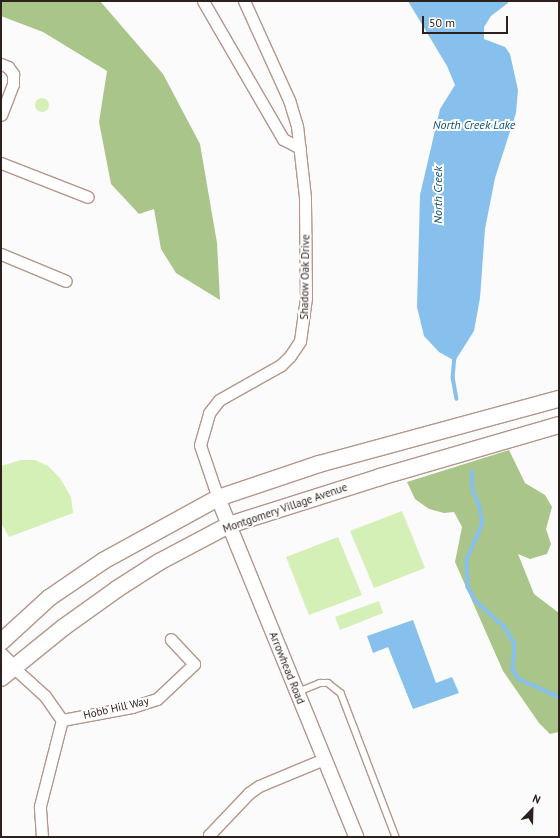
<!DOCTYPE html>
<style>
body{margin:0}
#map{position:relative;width:560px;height:838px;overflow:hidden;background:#fbfbfb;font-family:"PT Sans",sans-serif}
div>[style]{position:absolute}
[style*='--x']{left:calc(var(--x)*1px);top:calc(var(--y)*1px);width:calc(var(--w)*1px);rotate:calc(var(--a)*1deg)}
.green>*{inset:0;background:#d5f0b6}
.round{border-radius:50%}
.forest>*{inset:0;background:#aac589}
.water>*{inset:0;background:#87c0ec}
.stream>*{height:3.5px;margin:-1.75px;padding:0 1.75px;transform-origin:1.75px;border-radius:1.75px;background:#87c0ec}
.roads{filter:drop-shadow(1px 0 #b4968b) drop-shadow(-1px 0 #b4968b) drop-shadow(0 1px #b4968b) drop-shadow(0 -1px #b4968b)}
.service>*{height:5.5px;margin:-2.75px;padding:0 2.75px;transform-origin:2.75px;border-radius:2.75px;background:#fff}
.minor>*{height:11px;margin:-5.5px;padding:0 5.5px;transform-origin:5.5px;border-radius:5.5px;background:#fff}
.tertiary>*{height:14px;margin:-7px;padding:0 7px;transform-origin:7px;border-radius:7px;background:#fff}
.secondary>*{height:16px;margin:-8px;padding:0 8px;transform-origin:8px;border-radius:8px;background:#fff}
span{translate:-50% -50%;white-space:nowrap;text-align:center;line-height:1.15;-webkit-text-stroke:4px #fff;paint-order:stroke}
.street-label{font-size:11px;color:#2d211d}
.water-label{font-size:12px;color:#084e77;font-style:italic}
.frame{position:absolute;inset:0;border:2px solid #2d211d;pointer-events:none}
.north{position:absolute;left:512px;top:790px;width:40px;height:40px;-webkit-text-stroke:3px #fff;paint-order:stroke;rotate:23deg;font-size:11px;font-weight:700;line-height:16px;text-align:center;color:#2d211d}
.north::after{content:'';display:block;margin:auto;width:14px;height:18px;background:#2d211d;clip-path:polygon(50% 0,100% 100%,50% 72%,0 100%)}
.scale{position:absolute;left:422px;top:16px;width:86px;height:18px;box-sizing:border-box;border:2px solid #2d211d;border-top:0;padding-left:5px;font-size:12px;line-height:14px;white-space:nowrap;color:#2d211d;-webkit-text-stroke:3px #fff;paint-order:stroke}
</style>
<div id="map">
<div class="green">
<i class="round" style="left:35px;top:98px;width:14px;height:14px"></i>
<i style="clip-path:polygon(21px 460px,35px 460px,48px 466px,60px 478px,71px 497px,73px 513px,9px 537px,1px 523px,1px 466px)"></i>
<i style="clip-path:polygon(402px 511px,425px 568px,374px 588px,350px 531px)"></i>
<i style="clip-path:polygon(338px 537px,362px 595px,309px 615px,286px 557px)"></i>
<i style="clip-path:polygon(379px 601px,383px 613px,340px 630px,335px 617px)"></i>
</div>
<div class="forest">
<i style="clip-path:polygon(1px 1px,100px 1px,163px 74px,200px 144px,217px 243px,220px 300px,176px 273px,161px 249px,154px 209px,139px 214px,111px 184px,99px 122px,107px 71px,43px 32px,1px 16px)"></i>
<i style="clip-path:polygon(509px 450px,525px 483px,545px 495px,552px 507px,546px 529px,551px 544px,547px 554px,530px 559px,518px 554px,534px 594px,559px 613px,559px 732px,550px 734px,539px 723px,503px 671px,455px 562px,462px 527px,454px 512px,444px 513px,429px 509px,415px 499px,407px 482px)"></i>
</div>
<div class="water">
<i style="clip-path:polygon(408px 1px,508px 1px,508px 3px,491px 16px,484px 27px,484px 39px,505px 47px,510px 54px,518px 90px,516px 113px,495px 178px,485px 229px,480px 298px,474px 331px,455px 361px,439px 352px,424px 336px,417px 307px,420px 195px,440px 109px,455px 85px,447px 66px)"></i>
<i style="clip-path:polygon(413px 620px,436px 683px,452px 677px,459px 693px,413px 709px,388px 647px,373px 653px,367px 636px)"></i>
</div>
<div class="stream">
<i style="--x:455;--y:356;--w:21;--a:95"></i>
<i style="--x:453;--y:377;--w:22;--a:80"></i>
<i style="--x:472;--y:472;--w:19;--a:87"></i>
<i style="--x:473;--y:491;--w:14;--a:65"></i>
<i style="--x:479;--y:504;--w:19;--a:78"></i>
<i style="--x:483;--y:523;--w:40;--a:113.4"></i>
<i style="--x:467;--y:560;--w:27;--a:88"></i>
<i style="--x:468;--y:587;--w:16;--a:60"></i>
<i style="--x:476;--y:601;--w:38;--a:42"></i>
<i style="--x:504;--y:626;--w:21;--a:59"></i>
<i style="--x:515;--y:644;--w:26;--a:94"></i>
<i style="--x:513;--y:670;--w:11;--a:56"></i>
<i style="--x:519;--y:679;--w:44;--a:24.2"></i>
</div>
<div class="roads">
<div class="service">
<i style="--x:298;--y:692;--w:24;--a:-22"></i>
<i style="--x:320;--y:683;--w:8;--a:0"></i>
<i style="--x:328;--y:683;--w:16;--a:38"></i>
<i style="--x:341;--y:693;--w:154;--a:69.1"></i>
</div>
<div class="minor">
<i style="--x:203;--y:1;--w:160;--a:59.9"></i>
<i style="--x:283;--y:139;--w:19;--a:28"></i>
<i style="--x:1;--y:64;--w:8;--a:23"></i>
<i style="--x:8;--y:67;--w:9;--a:54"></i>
<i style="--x:13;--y:74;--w:10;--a:90"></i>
<i style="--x:13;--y:84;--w:33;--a:111"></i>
<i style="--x:1;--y:163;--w:93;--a:21.3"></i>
<i style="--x:1;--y:254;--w:70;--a:22.6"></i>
<i style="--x:218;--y:498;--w:56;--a:-108.8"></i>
<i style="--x:200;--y:445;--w:33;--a:-74"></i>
<i style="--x:209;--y:413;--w:16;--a:-52"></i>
<i style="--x:219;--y:400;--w:71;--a:-29.4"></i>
<i style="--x:281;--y:365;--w:13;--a:-45"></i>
<i style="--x:290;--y:356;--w:18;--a:-56"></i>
<i style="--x:300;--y:341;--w:43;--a:-82.1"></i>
<i style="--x:306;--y:298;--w:101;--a:-90.6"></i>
<i style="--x:305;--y:197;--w:71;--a:-96.4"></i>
<i style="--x:297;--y:126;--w:27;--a:-107"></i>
<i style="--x:289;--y:100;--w:109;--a:-114.4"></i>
<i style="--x:13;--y:667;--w:43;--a:42.2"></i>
<i style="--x:45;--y:696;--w:29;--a:55"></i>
<i style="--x:62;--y:720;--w:71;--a:-10.5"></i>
<i style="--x:132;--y:707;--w:26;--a:-18"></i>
<i style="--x:157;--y:699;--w:51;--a:-43.4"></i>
<i style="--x:194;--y:664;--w:34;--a:-133"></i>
<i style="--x:42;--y:837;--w:31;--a:-94"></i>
<i style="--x:40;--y:806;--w:89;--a:-75.7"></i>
<i style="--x:211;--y:837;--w:3;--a:-135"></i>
<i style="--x:209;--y:835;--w:58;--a:-46.4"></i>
<i style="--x:249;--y:793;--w:12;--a:-35"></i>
<i style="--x:259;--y:786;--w:70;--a:-22.6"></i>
</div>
<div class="tertiary">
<i style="--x:218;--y:498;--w:366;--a:67.8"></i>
<i style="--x:1;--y:655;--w:17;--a:45"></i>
</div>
<div class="secondary">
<i style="--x:1;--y:642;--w:65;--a:-42.5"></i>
<i style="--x:49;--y:598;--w:65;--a:-34.4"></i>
<i style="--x:103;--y:561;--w:131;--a:-28.7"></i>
<i style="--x:218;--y:498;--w:107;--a:-18.6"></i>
<i style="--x:319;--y:464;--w:249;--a:-15.2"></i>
<i style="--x:1;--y:678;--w:81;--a:-39"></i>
<i style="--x:64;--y:627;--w:65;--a:-35.6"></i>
<i style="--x:117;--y:589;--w:50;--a:-32.7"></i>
<i style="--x:159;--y:562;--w:79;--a:-27.9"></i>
<i style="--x:229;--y:525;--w:158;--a:-17.6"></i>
<i style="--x:380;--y:477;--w:186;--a:-16.2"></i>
</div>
</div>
<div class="street-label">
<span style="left:305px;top:277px;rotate:-89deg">Shadow Oak Drive</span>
<span style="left:285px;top:508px;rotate:-19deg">Montgomery Village Avenue</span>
<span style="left:287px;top:668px;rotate:68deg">Arrowhead Road</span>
<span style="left:116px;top:708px;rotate:-13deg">Hobb Hill Way</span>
</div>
<div class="water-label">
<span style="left:474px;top:125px">North Creek Lake</span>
<span style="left:438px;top:195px;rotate:-90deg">North Creek</span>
</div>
<div class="frame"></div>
<div class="north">N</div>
<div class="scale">50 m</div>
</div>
